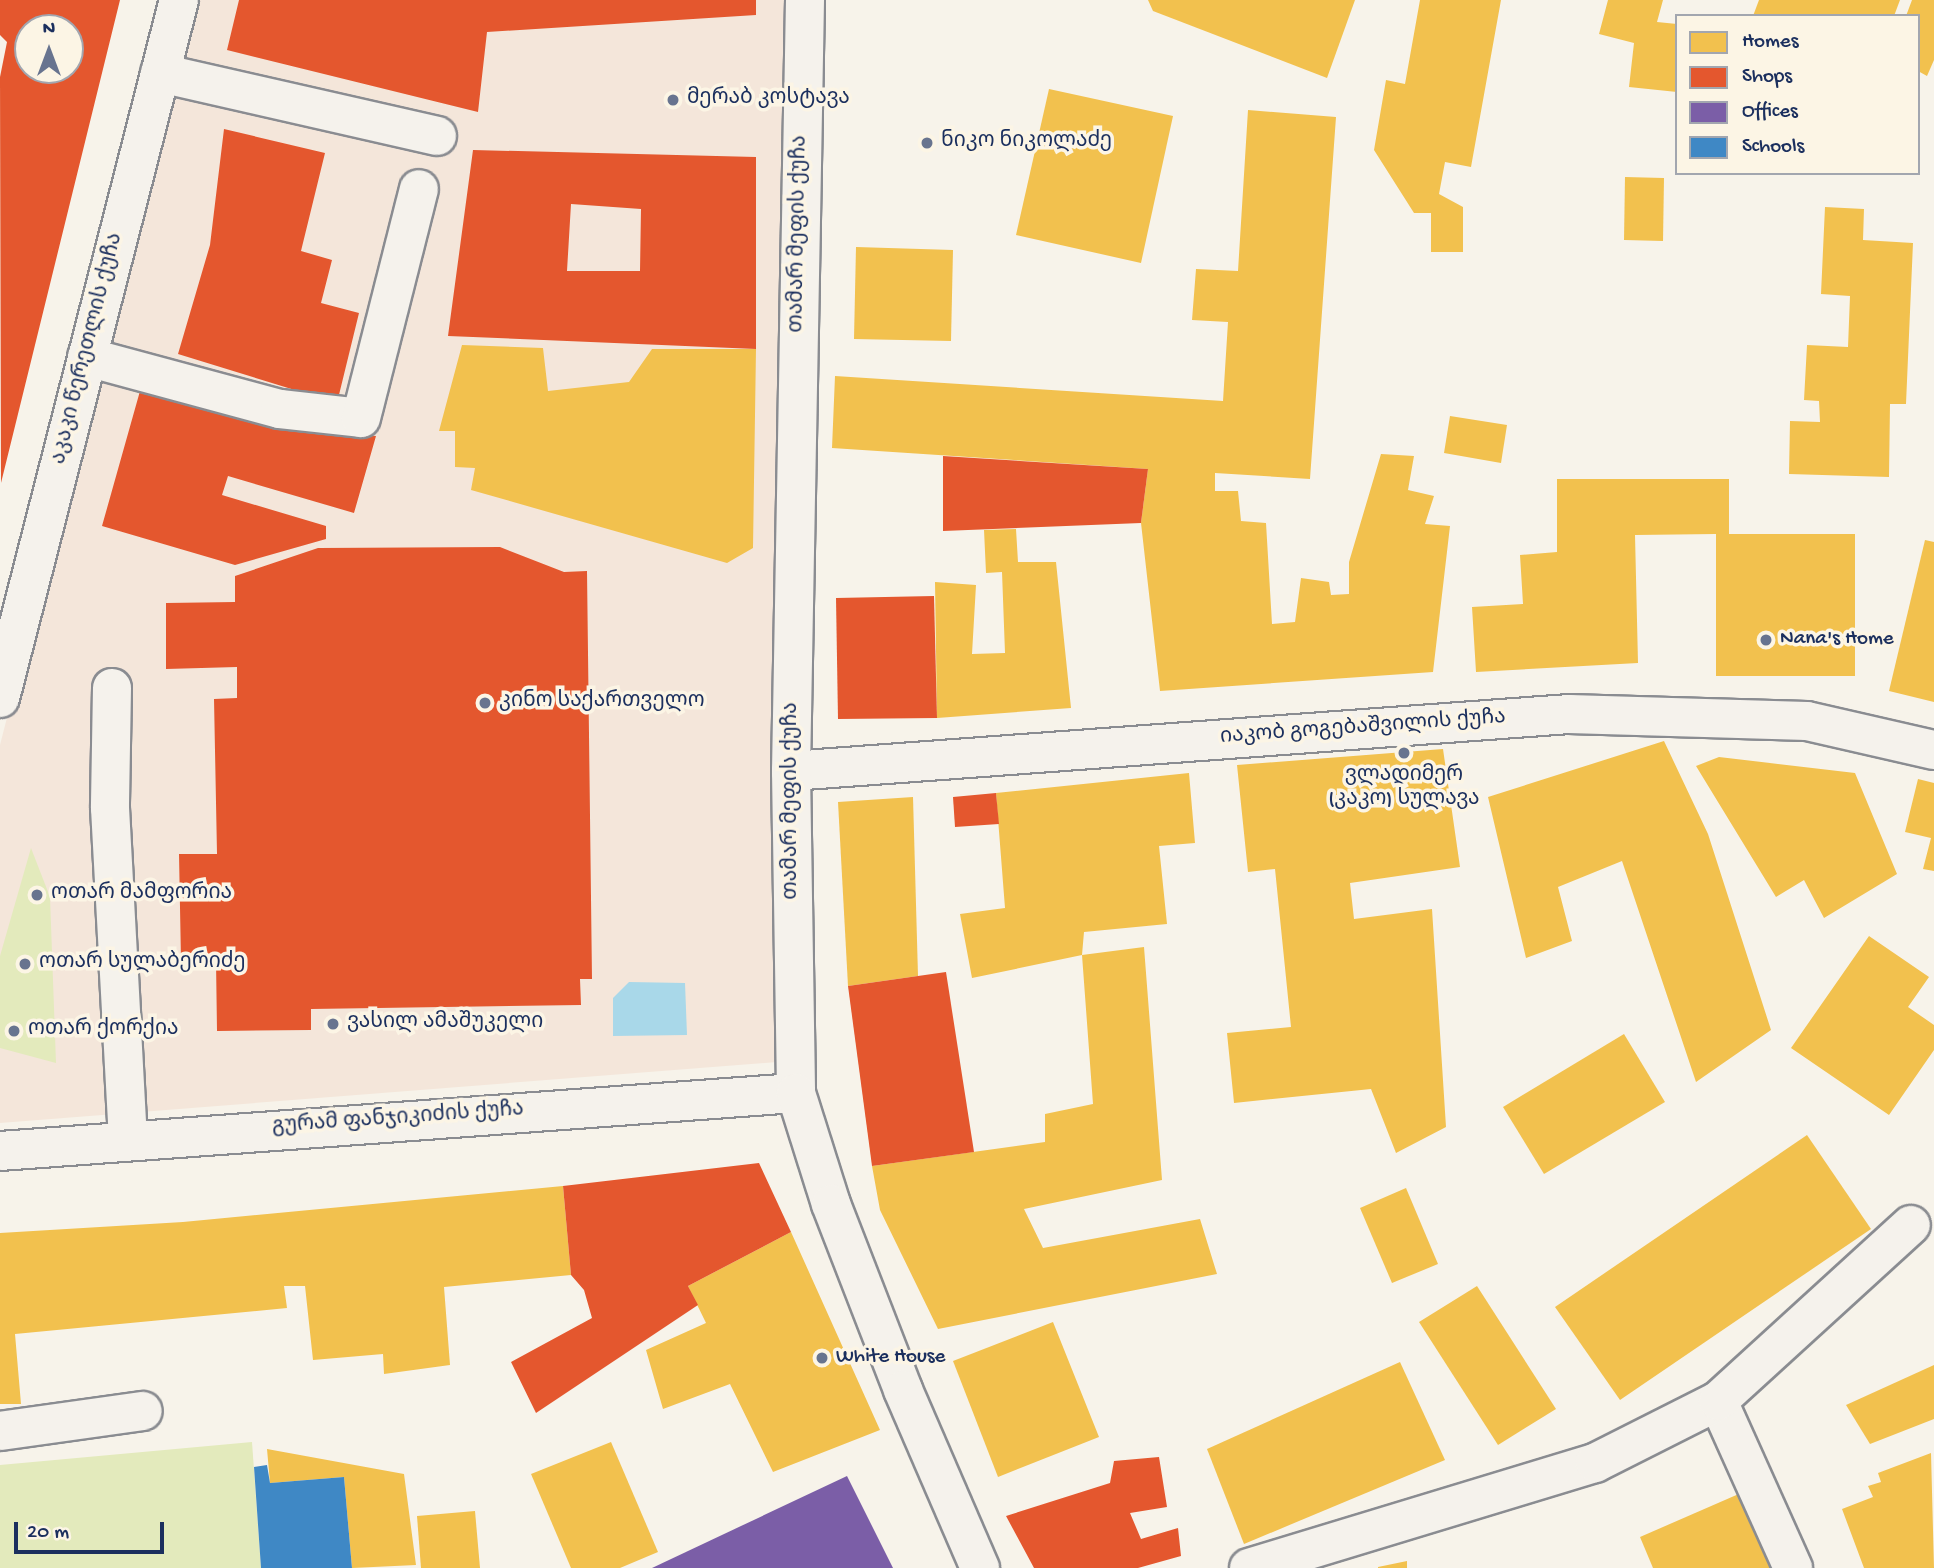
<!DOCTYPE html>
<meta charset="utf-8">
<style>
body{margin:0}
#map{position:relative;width:1934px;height:1568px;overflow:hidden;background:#f7f3ea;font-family:"Gochi Hand","Noto Sans Georgian",sans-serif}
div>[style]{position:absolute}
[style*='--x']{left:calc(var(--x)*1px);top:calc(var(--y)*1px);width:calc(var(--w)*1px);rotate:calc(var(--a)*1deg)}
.built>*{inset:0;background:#f4e6da}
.green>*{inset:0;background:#e3eabc}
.water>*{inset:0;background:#a9d8e9}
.homes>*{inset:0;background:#f2c14e}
.shops>*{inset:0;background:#e4572e}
.offices>*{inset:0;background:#7b5ea7}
.schools>*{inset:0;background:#3f88c5}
.roads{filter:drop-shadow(2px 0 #8a8c91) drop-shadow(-2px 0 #8a8c91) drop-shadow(0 2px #8a8c91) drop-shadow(0 -2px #8a8c91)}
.minor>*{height:38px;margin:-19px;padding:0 19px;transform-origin:19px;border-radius:19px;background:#f5f2ec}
.major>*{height:38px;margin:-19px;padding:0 19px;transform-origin:19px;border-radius:19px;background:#f5f2ec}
.dots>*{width:19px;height:19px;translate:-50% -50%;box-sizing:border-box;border:4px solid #fcf5e5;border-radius:50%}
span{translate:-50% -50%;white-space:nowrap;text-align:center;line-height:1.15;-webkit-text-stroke:7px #fcf5e5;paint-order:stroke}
.poi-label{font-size:21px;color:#1b2f5e}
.left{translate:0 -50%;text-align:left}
.street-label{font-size:21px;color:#1b2f5e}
.legend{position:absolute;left:1675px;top:14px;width:245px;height:161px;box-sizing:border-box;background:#fcf5e5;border:2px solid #a2a6af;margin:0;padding:9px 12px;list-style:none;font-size:21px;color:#1b2f5e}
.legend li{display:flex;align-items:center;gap:14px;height:35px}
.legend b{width:35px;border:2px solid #a2a6af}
.north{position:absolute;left:14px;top:14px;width:70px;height:70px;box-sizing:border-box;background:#fcf5e5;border:2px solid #a2a6af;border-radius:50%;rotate:0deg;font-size:19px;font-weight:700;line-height:28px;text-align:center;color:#1b2f5e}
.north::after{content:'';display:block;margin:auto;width:24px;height:32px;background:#68748f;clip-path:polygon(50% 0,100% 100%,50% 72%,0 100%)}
.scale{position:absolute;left:14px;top:1522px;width:150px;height:32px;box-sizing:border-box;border:4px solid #1b2f5e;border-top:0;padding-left:9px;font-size:21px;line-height:24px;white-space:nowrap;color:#1b2f5e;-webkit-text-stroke:5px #fcf5e5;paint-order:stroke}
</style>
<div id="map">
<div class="built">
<i style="clip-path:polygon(191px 0,791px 0,777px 1062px,0 1123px,0 745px)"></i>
</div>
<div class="green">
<i style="clip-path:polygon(31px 848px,50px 897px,56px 1063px,0 1048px,0 956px)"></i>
<i style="clip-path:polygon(252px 1442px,261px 1568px,0 1568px,0 1465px)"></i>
</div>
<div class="water">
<i style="clip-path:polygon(629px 982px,685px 983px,687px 1035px,613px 1036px,613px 998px)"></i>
</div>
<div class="homes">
<i style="clip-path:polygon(1148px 0,1355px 0,1327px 78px,1153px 11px)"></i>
<i style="clip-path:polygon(1420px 0,1501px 0,1471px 167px,1445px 162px,1439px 194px,1463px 207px,1463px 252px,1431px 252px,1431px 213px,1414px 213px,1374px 150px,1386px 80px,1405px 84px)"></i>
<i style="clip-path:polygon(1608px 0,1663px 0,1657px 22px,1677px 24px,1677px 92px,1629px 87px,1634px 43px,1599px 34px)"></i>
<i style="clip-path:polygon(1759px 0,1900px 0,1894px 16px,1753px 16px)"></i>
<i style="clip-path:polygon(1912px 0,1934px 0,1934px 60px,1927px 76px,1918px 71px,1918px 16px,1906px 16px)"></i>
<i style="clip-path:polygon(1049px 89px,1173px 116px,1141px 263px,1016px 235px)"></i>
<i style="clip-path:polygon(1248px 110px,1336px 117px,1310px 479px,1215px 473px,1215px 491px,1238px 491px,1241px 521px,1266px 523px,1272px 624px,1295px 622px,1301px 578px,1329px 582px,1331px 595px,1349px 594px,1349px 562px,1381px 454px,1414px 456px,1408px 490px,1434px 496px,1425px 524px,1450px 526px,1433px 672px,1160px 691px,1141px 523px,1148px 469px,832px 448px,835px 376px,1223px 401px,1228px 322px,1192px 320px,1196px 269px,1238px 271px)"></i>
<i style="clip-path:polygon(1625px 177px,1664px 178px,1663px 241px,1624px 240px)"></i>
<i style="clip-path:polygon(1825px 207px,1864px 209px,1863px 240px,1913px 243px,1906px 404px,1890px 404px,1889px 477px,1789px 474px,1790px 421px,1820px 422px,1819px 401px,1804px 400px,1807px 345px,1848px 347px,1850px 296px,1821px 294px)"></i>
<i style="clip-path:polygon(856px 247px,953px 250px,951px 341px,854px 339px)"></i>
<i style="clip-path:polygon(462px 345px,543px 348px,548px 391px,629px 382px,652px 349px,756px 349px,753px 548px,727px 563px,471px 490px,475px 468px,455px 467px,455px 431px,439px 431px)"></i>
<i style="clip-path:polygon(1450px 416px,1507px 425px,1501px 463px,1444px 453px)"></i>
<i style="clip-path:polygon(1557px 479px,1729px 479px,1729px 534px,1855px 534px,1855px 676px,1716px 676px,1716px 534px,1635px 535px,1638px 663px,1476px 672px,1472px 607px,1523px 604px,1520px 555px,1557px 552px)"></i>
<i style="clip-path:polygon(1016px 529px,1018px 562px,1056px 562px,1071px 708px,937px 718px,935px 582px,976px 585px,972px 654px,1005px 653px,1002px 572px,986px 573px,984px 530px)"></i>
<i style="clip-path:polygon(1925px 540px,1934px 542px,1934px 702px,1889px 691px)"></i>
<i style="clip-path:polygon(1664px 741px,1708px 834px,1771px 1030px,1696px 1082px,1622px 861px,1558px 887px,1572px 941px,1526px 958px,1488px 797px)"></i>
<i style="clip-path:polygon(1443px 749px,1460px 867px,1350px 883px,1354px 919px,1432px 909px,1446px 1127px,1396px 1153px,1371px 1089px,1234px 1103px,1227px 1033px,1291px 1027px,1275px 869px,1248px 872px,1237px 765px)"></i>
<i style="clip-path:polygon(1719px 757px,1855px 773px,1897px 874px,1824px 918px,1804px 880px,1776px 897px,1696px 766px)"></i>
<i style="clip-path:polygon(1189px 773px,1195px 843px,1159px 846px,1167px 924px,1084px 932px,1082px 955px,1144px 947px,1162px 1180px,1024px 1209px,1043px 1248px,1200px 1219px,1217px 1274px,938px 1329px,880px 1210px,872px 1166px,1045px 1142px,1045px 1114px,1093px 1104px,1082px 955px,972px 978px,960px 914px,1005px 908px,996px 793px)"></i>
<i style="clip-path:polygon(1918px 779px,1934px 783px,1934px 871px,1923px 869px,1931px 838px,1905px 832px)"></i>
<i style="clip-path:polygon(913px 797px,918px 976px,848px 986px,838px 802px)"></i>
<i style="clip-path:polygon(1869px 936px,1929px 977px,1908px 1007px,1934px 1025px,1934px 1050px,1889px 1115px,1791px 1048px)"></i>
<i style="clip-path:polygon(1624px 1034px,1665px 1102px,1544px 1174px,1503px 1107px)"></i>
<i style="clip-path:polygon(1807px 1135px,1871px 1229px,1620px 1400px,1555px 1307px)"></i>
<i style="clip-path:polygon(563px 1186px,571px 1275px,444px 1287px,450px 1365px,384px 1374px,383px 1354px,313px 1360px,305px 1286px,284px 1286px,287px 1308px,15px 1334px,21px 1404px,0 1404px,0 1233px,183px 1222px)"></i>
<i style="clip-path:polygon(1406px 1188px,1438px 1264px,1392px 1283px,1360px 1208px)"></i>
<i style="clip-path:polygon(791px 1232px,880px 1430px,773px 1472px,730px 1384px,663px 1409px,646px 1350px,706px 1323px,688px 1286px)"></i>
<i style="clip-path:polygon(1477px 1286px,1556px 1409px,1498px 1445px,1419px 1322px)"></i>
<i style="clip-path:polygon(1053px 1322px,1099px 1437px,998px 1477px,953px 1361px)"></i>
<i style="clip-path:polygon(1400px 1362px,1445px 1460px,1244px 1544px,1207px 1449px)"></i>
<i style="clip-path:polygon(1934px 1365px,1934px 1419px,1870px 1444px,1846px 1405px)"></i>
<i style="clip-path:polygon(611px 1442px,658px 1552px,620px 1568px,571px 1568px,531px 1474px)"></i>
<i style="clip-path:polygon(267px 1449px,404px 1474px,416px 1565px,352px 1568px,344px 1477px,270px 1483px)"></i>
<i style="clip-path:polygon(1931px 1453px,1934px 1568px,1864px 1568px,1842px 1509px,1873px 1497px,1868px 1486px,1881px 1482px,1878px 1473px)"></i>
<i style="clip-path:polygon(1741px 1493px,1774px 1568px,1653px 1568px,1640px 1537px)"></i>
<i style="clip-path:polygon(475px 1511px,480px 1568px,421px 1568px,417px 1516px)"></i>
<i style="clip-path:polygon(1407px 1561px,1407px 1568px,1378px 1568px,1378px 1567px)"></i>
</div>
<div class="shops">
<i style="clip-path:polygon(evenodd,0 0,120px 0,1px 483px,0 77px,7px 42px,0 35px,0 0,28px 28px,70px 28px,70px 70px,28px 70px,28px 28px)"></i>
<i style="clip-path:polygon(239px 0,756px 0,756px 15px,487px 32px,478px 112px,227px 50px)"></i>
<i style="clip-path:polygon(224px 129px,325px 153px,301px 251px,332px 260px,321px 303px,359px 313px,337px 403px,178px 354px,210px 245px)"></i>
<i style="clip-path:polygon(evenodd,473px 150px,756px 157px,756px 349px,448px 336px,473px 150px,571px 204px,641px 209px,640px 271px,567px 271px,571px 204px)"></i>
<i style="clip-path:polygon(140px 391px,276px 429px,376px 436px,354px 513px,228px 476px,222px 495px,326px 526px,326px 539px,235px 565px,102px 526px)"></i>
<i style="clip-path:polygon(943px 456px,1148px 469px,1141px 523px,943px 531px)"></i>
<i style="clip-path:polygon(500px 547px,564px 572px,587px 571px,592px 979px,580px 979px,581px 1005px,311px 1009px,311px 1030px,217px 1031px,216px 961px,181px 961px,179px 854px,217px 854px,214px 699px,237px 698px,237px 667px,166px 669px,166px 603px,235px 602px,235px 576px,318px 548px)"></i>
<i style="clip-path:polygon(934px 596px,937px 718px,838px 719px,836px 598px)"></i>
<i style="clip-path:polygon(996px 793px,999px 824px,955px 827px,953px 797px)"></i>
<i style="clip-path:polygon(946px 972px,974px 1152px,872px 1166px,848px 986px)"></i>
<i style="clip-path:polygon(759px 1163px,791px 1232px,688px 1286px,698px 1305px,536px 1413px,511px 1362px,592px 1318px,584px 1290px,571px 1275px,563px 1186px)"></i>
<i style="clip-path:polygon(1159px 1457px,1167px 1507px,1130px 1513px,1141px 1539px,1178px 1528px,1181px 1556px,1138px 1568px,1034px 1568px,1006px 1516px,1110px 1483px,1114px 1461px)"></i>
</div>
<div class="offices">
<i style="clip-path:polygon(847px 1476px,893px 1568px,652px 1568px)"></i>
</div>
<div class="schools">
<i style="clip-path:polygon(267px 1465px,270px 1483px,344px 1477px,352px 1568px,261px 1568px,254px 1467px)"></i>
</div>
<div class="roads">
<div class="minor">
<i style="--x:160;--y:73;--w:284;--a:12.8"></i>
<i style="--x:87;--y:357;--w:200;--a:15.1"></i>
<i style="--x:280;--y:409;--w:81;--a:6.3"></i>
<i style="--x:361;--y:418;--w:236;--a:-75.8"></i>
<i style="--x:112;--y:688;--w:120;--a:91"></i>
<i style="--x:110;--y:808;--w:332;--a:86.9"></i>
<i style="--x:791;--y:771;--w:780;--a:-4.19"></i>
<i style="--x:1569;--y:714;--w:238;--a:1.7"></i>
<i style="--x:1807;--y:721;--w:130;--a:12.9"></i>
<i style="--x:0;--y:1151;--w:798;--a:-4.17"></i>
<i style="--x:1718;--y:1401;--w:183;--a:65.8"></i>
<i style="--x:0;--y:1431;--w:144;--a:-8"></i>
<i style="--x:1249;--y:1568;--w:362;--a:-16.9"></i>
<i style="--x:1595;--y:1463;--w:138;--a:-26.8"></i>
<i style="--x:1718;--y:1401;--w:261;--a:-42.4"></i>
</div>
<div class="major">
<i style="--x:805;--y:0;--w:771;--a:91.04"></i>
<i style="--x:791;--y:771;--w:322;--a:89.1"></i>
<i style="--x:796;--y:1093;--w:116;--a:72.5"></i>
<i style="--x:831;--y:1204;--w:199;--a:68.8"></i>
<i style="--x:903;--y:1390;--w:194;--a:66.6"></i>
<i style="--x:0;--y:698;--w:721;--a:-75.62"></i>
</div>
</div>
<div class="dots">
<i style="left:673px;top:100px;background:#68748f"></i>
<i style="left:927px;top:143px;background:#68748f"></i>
<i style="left:1766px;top:640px;background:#68748f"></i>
<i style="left:485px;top:703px;background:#68748f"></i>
<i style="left:1404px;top:753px;background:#68748f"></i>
<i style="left:37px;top:895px;background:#68748f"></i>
<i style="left:25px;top:964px;background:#68748f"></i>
<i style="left:333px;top:1024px;background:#68748f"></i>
<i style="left:14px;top:1031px;background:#68748f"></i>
<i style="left:822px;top:1358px;background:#68748f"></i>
</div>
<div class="poi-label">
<span class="left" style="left:687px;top:100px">მერაბ კოსტავა</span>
<span class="left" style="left:941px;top:143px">ნიკო ნიკოლაძე</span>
<span class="left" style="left:1780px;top:640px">Nana's Home</span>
<span class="left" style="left:499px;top:703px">კინო საქართველო</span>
<span style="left:1404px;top:789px">ვლადიმერ<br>(კაკო) სულავა</span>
<span class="left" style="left:51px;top:895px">ოთარ მამფორია</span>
<span class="left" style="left:39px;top:964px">ოთარ სულაბერიძე</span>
<span class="left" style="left:347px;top:1024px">ვასილ ამაშუკელი</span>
<span class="left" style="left:28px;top:1031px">ოთარ ქორქია</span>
<span class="left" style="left:836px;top:1358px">White House</span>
</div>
<div class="street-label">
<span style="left:800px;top:234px;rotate:-89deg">თამარ მეფის ქუჩა</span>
<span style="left:89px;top:349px;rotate:-76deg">აკაკი წერეთლის ქუჩა</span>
<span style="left:1363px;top:729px;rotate:-4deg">იაკობ გოგებაშვილის ქუჩა</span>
<span style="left:793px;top:801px;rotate:-90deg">თამარ მეფის ქუჩა</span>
<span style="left:398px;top:1120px;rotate:-4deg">გურამ ფანჯიკიძის ქუჩა</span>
</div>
<ul class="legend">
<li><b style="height:19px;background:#f2c14e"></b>Homes</li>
<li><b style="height:19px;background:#e4572e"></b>Shops</li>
<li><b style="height:19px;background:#7b5ea7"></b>Offices</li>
<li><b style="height:19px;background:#3f88c5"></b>Schools</li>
</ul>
<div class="north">N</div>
<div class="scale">20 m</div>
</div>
